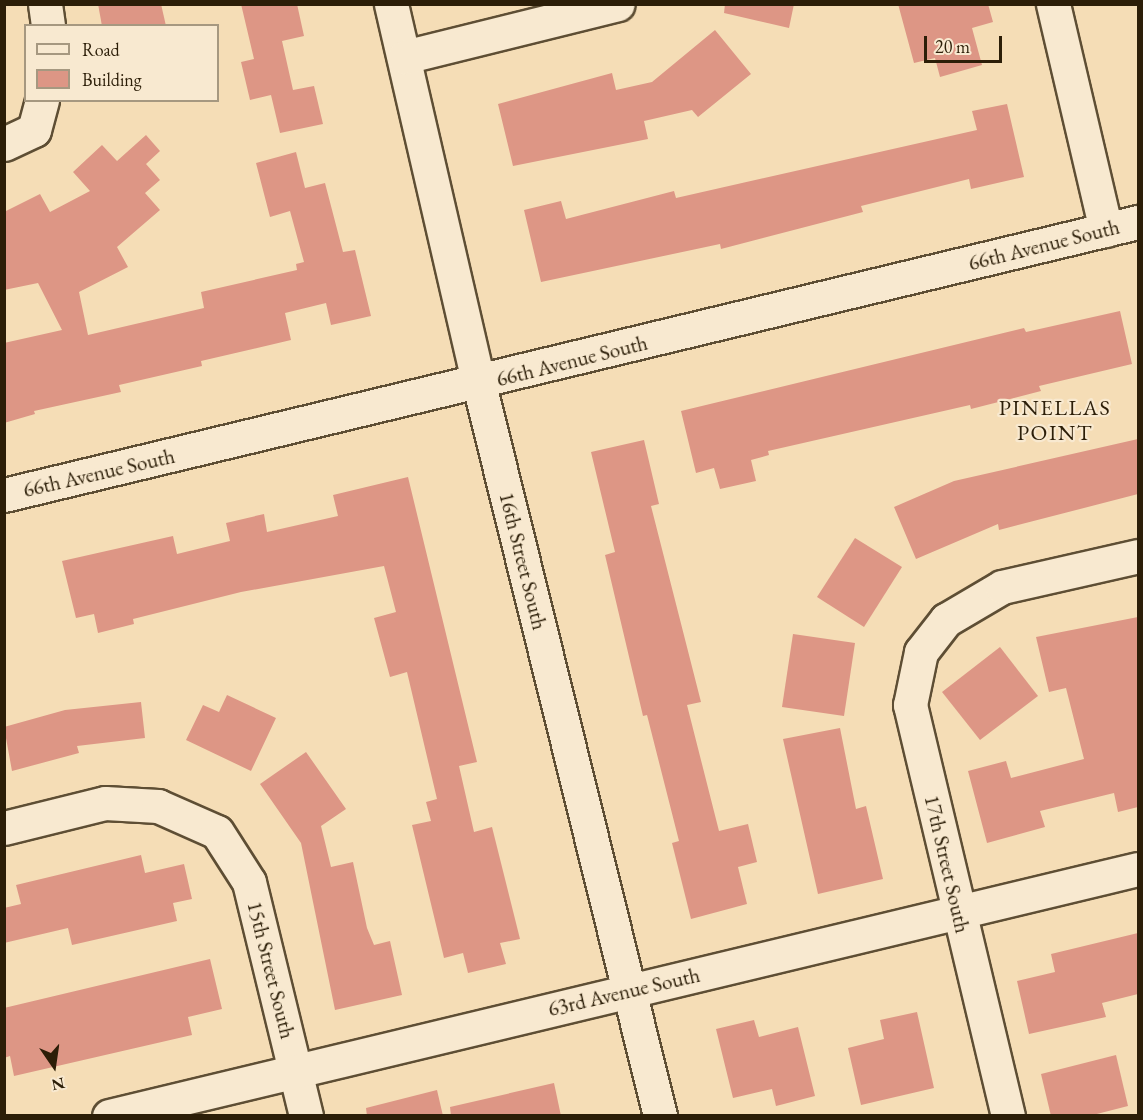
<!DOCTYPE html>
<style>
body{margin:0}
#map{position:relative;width:1143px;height:1120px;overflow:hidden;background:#f5ddb6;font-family:"EB Garamond",serif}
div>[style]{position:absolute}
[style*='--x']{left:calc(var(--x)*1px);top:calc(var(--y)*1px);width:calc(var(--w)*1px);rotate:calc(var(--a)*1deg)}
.building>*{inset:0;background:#dd9685}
.roads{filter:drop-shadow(2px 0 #5e4e34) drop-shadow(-2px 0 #5e4e34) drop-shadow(0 2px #5e4e34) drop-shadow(0 -2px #5e4e34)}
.minor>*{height:33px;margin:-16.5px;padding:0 16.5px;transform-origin:16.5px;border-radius:16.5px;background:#f8e9d0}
span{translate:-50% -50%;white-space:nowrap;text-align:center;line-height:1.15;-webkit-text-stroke:4.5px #f8e9d0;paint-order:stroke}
.street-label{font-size:21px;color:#2c1e08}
.neighbourhood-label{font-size:22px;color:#2c1e08;letter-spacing:1.5px}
.frame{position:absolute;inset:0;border:6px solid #2c1e08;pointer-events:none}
.legend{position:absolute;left:24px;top:24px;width:195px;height:78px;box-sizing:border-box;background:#f8e9d0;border:2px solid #a69880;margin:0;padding:8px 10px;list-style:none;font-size:18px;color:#2c1e08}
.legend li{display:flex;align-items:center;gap:12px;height:30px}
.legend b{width:30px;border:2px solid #a69880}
.north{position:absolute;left:24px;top:1036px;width:60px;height:60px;-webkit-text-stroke:4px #f8e9d0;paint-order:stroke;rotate:167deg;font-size:16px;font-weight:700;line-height:24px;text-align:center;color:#2c1e08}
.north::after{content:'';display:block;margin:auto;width:21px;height:27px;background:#2c1e08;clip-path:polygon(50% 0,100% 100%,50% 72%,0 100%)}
.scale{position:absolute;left:924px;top:36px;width:78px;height:27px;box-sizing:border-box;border:3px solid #2c1e08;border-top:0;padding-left:8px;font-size:18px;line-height:21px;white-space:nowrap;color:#2c1e08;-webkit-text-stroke:4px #f8e9d0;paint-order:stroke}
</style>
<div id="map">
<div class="building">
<i style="clip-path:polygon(98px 4px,161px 4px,166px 26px,102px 26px)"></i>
<i style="clip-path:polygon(241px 4px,297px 4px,304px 36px,282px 41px,293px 90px,314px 86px,323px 124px,280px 133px,271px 95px,250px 100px,241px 62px,254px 59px)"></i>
<i style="clip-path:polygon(725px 4px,794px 4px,789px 28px,724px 13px)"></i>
<i style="clip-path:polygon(898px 4px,988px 4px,993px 22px,972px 28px,982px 65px,940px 77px,935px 58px,914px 63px)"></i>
<i style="clip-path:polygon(715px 30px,751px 74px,698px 117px,692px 110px,644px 121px,648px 139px,513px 166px,498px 104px,612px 73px,616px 90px,652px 82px)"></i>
<i style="clip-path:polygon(1007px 104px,1024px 177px,971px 189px,969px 179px,861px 206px,863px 212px,721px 249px,720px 244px,541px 282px,524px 210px,561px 201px,566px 219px,674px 191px,676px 198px,977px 130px,972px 111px)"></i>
<i style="clip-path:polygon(146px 135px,160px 151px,146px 164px,160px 180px,145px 193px,160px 210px,117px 247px,128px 267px,79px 292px,88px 335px,204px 308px,201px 292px,297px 270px,296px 264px,304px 262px,290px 211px,270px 217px,256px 163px,296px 152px,305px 188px,325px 183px,343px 252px,355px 250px,371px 316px,331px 325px,326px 303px,285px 313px,291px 340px,201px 361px,202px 366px,119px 385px,121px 392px,34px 411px,35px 414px,4px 423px,4px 343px,62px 330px,38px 283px,4px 290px,4px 212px,40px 194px,50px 212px,90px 191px,73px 172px,102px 145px,117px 161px)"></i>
<i style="clip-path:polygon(1120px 311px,1132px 364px,1039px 386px,1041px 391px,971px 409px,970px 405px,768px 451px,769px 455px,751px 460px,756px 481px,720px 489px,714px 468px,696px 473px,681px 411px,1024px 328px,1026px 332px)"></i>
<i style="clip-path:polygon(1138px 439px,1138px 494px,999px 530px,998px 524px,916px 559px,894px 507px,954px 481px)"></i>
<i style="clip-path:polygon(644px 440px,659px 504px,651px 506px,701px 702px,687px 705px,719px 831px,748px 824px,757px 862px,738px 867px,747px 904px,691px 919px,672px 843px,679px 841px,647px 715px,643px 716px,605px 555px,615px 552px,591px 452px)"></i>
<i style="clip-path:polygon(408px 477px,477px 762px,459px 766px,474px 832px,492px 827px,520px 939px,500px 943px,506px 964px,468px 973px,463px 953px,444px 958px,412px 825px,431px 821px,426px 802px,437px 799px,407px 672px,390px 677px,374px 618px,396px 612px,384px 566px,241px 592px,133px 619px,134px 624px,98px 633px,94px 614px,76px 618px,62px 561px,173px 536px,177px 554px,230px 541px,226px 523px,264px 514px,267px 532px,338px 516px,333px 495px)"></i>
<i style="clip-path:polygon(855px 538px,902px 567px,864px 627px,817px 597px)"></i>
<i style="clip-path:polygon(1138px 617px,1138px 807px,1118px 812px,1114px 793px,1040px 811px,1045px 827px,987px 843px,968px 771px,1006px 761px,1011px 778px,1084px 759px,1066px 688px,1049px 692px,1036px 637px)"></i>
<i style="clip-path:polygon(793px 634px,855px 643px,844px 716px,782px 707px)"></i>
<i style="clip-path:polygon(1000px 647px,1038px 696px,980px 740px,942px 692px)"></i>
<i style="clip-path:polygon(227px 695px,276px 718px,251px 771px,186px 740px,203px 705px,219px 712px)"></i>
<i style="clip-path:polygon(141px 702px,145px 738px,77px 746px,79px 753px,12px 771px,4px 727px,65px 710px)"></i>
<i style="clip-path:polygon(840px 728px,856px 809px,866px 806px,883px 879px,818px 894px,783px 739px)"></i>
<i style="clip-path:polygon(306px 752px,346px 809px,321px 826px,331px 867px,353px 862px,367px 928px,374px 945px,390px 941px,402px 995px,335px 1010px,301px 843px,260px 784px)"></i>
<i style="clip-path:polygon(141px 855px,145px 873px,184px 864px,192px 899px,173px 903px,177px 921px,72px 945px,68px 928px,4px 943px,4px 908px,21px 904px,16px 885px)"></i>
<i style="clip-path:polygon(1138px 933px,1138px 994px,1102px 1003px,1106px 1017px,1029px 1034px,1017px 981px,1055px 972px,1051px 954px)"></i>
<i style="clip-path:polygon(210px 959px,222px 1009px,188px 1017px,192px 1035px,14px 1076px,10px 1056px,4px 1058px,4px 1008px)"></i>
<i style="clip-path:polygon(917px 1012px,934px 1088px,861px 1105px,848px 1048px,884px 1039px,880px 1020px)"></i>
<i style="clip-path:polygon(754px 1020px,759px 1037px,798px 1027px,815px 1096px,776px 1106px,772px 1089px,733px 1098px,716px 1029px)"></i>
<i style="clip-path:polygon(1116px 1055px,1128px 1106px,1089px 1116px,1051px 1116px,1041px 1074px)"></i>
<i style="clip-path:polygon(554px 1083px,561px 1116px,451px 1116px,450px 1107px)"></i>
<i style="clip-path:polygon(437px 1090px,443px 1116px,367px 1116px,366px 1108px)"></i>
</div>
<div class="roads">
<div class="minor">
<i style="--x:45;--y:4;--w:22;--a:82"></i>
<i style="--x:391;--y:4;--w:390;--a:77"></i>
<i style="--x:479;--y:384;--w:754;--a:76.11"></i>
<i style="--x:1053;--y:4;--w:232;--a:76.8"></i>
<i style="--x:404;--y:57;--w:220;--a:-13.9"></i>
<i style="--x:4;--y:144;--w:33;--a:-25"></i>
<i style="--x:34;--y:130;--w:31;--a:-75"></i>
<i style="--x:4;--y:495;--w:1166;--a:-13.54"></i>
<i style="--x:4;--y:828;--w:104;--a:-13.9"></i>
<i style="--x:105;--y:803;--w:53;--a:3.2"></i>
<i style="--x:158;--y:806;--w:64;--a:23.8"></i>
<i style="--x:217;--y:832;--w:59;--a:57.4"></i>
<i style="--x:249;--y:882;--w:241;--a:76.3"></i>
<i style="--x:109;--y:1116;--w:1058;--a:-13.5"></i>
<i style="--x:1008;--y:1116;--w:423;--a:-103.4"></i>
<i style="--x:910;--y:705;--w:54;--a:-78.3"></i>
<i style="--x:921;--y:652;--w:41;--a:-52"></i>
<i style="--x:946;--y:620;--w:65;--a:-30.5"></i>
<i style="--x:1002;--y:587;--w:139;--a:-12.8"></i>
</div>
</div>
<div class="street-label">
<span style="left:1044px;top:245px;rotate:-14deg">66th Avenue South</span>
<span style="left:572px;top:361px;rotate:-14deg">66th Avenue South</span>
<span style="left:99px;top:473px;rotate:-13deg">66th Avenue South</span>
<span style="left:523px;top:561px;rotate:76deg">16th Street South</span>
<span style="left:947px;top:864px;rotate:77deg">17th Street South</span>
<span style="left:271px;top:970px;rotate:76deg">15th Street South</span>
<span style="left:624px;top:992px;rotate:-13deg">63rd Avenue South</span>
</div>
<div class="neighbourhood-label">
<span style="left:1055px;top:420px">PINELLAS<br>POINT</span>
</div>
<div class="frame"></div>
<ul class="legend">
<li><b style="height:8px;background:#f8e9d0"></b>Road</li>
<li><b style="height:16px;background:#dd9685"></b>Building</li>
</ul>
<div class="north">N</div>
<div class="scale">20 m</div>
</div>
